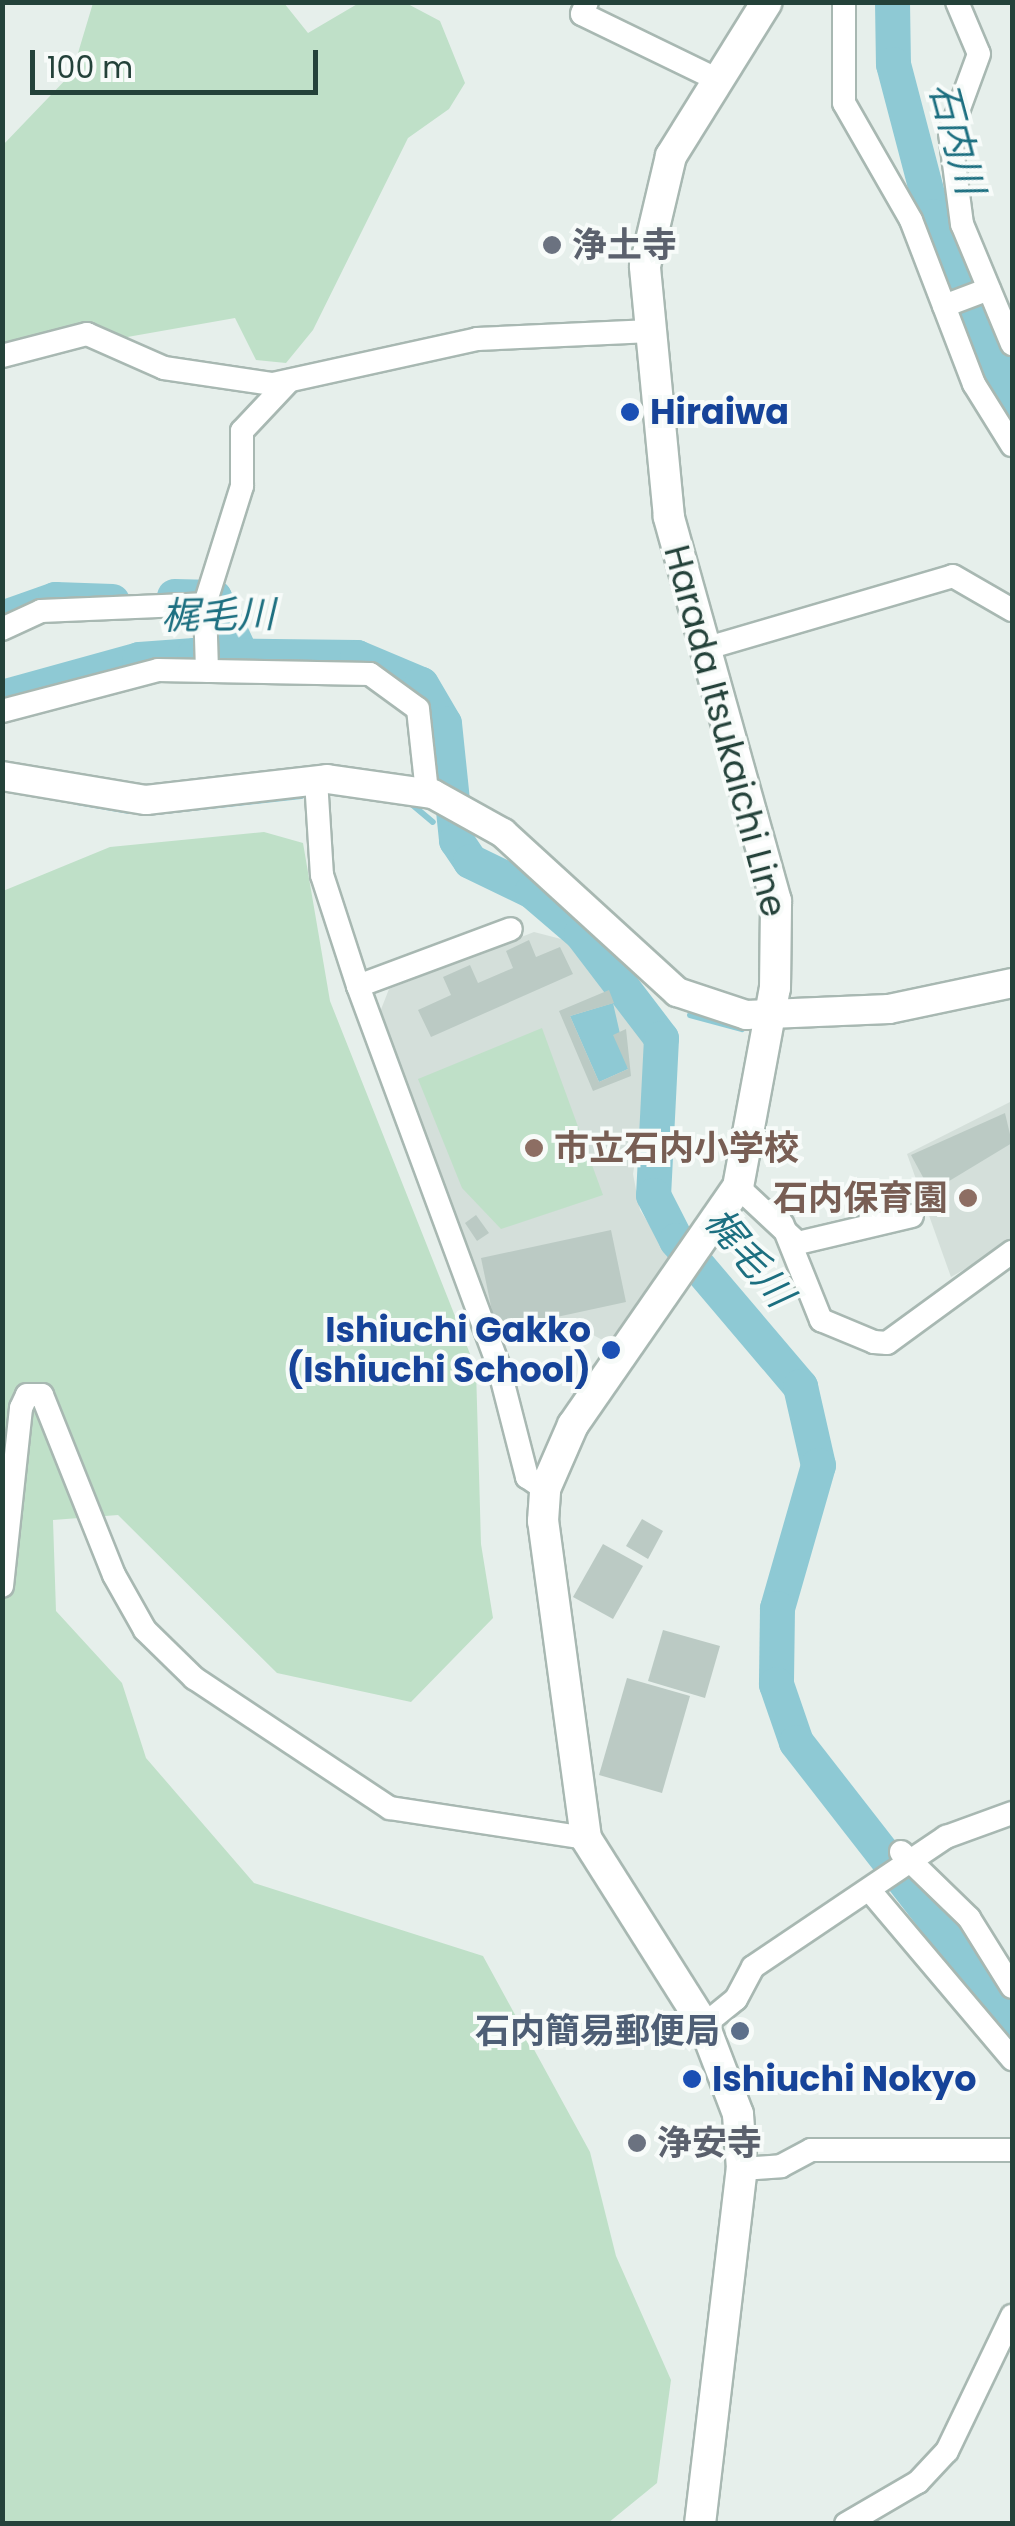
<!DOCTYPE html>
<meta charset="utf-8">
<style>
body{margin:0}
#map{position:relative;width:1015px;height:2526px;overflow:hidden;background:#e6efeb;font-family:Poppins,"Noto Sans JP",sans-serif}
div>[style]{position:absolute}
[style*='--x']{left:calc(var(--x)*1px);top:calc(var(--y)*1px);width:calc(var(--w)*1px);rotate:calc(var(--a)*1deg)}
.built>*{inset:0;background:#d4dfda}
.green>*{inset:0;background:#bfe0c8}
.water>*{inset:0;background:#8ec9d4}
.stream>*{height:6px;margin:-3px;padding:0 3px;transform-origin:3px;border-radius:3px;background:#8ec9d4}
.river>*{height:35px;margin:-17.5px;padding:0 17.5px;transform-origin:17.5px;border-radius:17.5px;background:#8ec9d4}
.building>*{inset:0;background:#bbcac4}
.roads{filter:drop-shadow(2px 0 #a8b8b2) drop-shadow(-2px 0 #a8b8b2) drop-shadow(0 2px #a8b8b2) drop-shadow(0 -2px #a8b8b2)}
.minor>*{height:22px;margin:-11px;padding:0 11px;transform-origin:11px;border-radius:11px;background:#fff}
.tertiary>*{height:28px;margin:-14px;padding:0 14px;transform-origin:14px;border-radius:14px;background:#fff}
.secondary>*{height:30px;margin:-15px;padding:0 15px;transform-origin:15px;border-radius:15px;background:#fff}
.dots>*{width:28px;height:28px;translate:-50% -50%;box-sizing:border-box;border:5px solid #f7fbf9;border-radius:50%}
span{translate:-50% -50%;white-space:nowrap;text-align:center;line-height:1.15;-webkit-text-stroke:8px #f7fbf9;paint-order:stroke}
.worship-label{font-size:35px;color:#5b616d;font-weight:700}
.left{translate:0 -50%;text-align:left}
.transit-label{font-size:35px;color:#164399;font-weight:700}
.right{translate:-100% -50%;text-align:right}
.street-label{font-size:35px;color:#24423a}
.education-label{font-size:35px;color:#785e54;font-weight:700}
.service-label{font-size:35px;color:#4e5e75;font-weight:700}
.water-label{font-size:38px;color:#1c6f80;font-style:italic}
.frame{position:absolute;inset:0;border:5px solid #24423a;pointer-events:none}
.scale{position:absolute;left:30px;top:50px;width:288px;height:45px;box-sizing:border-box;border:5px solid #24423a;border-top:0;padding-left:12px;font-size:30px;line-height:35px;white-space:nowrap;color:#24423a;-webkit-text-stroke:8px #f7fbf9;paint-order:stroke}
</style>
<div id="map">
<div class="built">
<i style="clip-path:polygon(534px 932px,565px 940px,640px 1028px,650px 1067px,633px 1174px,640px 1210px,673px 1262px,614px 1346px,574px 1325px,499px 1334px,380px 1012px,389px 989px)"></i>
<i style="clip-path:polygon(1012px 1101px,1012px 1242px,951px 1277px,907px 1154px)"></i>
</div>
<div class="green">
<i style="clip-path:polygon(93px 3px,284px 3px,308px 33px,359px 3px,406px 3px,440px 21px,465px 83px,449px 109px,408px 138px,313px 330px,286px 363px,256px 360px,235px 318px,116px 339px,3px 344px,2px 146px,72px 73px)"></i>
<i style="clip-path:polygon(264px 832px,303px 843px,330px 1001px,476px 1369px,481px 1544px,493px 1618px,411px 1702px,277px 1673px,118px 1515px,53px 1520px,56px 1611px,122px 1683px,146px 1758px,254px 1883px,483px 1956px,590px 2152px,616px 2256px,671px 2380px,657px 2483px,608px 2523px,3px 2524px,3px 891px,110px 847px)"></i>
<i style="clip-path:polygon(542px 1028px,603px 1195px,501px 1229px,462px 1188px,418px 1079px)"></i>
</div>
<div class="water">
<i style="clip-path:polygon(613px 1003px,628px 1069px,599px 1082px,570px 1016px)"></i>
</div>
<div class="stream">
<i style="--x:77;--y:802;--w:53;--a:9.8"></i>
<i style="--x:409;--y:802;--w:31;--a:40"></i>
<i style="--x:147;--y:813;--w:155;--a:-6.3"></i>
<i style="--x:690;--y:1015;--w:54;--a:15.1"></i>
</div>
<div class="river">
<i style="--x:892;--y:2;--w:62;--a:89.1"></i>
<i style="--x:893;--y:64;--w:157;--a:75.3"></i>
<i style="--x:933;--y:216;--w:199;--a:66.7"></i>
<i style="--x:174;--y:596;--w:40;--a:1.4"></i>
<i style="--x:214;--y:597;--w:64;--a:65"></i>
<i style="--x:7;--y:616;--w:51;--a:-19.5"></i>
<i style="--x:55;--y:599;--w:57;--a:2"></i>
<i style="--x:2;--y:697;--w:142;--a:-15.5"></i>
<i style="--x:139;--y:659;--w:55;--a:-4.2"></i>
<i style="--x:194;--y:655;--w:163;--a:0.7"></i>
<i style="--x:357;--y:657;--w:69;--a:22.9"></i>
<i style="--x:421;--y:684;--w:45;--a:59.5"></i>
<i style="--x:444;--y:723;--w:118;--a:84.1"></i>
<i style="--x:456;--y:840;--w:25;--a:56"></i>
<i style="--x:470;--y:861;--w:69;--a:25.8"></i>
<i style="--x:532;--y:891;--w:65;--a:40.6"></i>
<i style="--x:581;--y:933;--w:132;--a:52.7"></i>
<i style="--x:661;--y:1038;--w:157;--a:92.9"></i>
<i style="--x:653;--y:1195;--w:51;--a:62.9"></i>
<i style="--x:676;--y:1240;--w:192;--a:49.7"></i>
<i style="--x:800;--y:1386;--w:81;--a:77.2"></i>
<i style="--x:818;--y:1465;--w:149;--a:106"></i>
<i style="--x:777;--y:1608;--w:76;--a:90.8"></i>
<i style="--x:776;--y:1684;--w:61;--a:71"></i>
<i style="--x:796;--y:1742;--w:351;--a:52.1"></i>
</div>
<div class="building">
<i style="clip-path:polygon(529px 940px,536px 957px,560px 947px,573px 974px,431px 1037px,418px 1010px,451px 995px,443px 977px,470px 965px,478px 983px,513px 968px,506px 951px)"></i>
<i style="clip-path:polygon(609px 990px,614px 1003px,570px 1016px,599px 1082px,628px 1069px,613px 1035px,626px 1029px,631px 1076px,593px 1091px,559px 1011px)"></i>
<i style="clip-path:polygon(1005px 1113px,1012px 1143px,931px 1192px,911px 1155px)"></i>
<i style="clip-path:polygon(476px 1215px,489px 1233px,477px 1241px,465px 1223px)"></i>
<i style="clip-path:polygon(611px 1230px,626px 1302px,496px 1330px,481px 1258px)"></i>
<i style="clip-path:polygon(642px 1519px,663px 1531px,648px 1559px,626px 1546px)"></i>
<i style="clip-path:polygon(603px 1544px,643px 1566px,613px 1619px,573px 1597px)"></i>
<i style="clip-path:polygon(663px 1630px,720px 1646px,705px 1698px,648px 1681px)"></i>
<i style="clip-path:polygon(627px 1678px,690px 1696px,662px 1793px,599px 1775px)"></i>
</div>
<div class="roads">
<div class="minor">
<i style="--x:587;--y:2;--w:13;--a:113"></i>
<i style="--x:582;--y:14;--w:151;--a:25.9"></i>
<i style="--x:844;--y:2;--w:101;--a:90"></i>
<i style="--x:844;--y:103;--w:135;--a:60.2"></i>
<i style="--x:911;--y:220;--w:176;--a:69"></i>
<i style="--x:974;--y:384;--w:72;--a:58.1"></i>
<i style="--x:957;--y:2;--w:56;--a:67.1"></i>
<i style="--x:979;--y:54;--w:84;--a:110.2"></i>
<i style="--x:950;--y:133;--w:92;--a:82.5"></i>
<i style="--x:962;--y:224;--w:130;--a:67.4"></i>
<i style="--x:944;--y:306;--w:48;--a:-20.7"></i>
<i style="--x:2;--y:356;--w:88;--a:-14.5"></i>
<i style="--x:87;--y:334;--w:84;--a:23.8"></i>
<i style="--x:164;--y:368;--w:110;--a:8.4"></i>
<i style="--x:273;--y:384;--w:209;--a:-12.4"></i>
<i style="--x:477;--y:339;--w:174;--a:-2.6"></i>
<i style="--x:2;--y:629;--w:43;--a:-24.8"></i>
<i style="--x:41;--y:611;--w:164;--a:-2.4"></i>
<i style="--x:704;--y:649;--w:259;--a:-16.3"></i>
<i style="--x:953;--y:576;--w:68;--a:30"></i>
<i style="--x:207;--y:671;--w:67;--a:-91.7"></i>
<i style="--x:205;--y:604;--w:124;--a:-72.6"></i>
<i style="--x:242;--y:486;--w:55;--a:-90"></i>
<i style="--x:242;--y:431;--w:67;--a:-46.8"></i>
<i style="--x:2;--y:711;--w:161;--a:-14.7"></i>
<i style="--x:158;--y:670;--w:212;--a:1.1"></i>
<i style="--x:370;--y:674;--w:59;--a:36.1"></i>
<i style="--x:418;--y:709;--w:83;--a:83.8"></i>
<i style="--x:316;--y:780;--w:95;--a:86.4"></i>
<i style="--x:322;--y:875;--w:117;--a:72"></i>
<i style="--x:358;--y:986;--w:403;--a:69.7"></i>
<i style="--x:498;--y:1364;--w:117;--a:75.6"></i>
<i style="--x:527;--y:1477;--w:22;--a:34"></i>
<i style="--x:358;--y:986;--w:163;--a:-20.4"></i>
<i style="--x:738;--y:1187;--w:82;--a:43"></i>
<i style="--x:798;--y:1243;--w:117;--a:-13.3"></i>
<i style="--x:782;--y:1223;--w:105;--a:68.1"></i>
<i style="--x:821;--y:1320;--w:57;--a:22.5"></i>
<i style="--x:874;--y:1342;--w:13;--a:4"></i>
<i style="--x:887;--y:1343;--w:155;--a:-36.1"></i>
<i style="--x:2;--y:1586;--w:179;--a:-83.9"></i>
<i style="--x:21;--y:1408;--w:14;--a:-65"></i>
<i style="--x:27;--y:1395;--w:15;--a:0"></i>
<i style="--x:42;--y:1395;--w:194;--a:68.2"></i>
<i style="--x:114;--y:1575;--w:63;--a:60.6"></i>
<i style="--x:145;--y:1630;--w:69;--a:44.4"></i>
<i style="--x:194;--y:1678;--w:235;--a:33.6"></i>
<i style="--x:390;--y:1808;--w:198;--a:8.7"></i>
<i style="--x:901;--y:1852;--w:95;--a:44.1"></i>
<i style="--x:969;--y:1918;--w:81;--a:58.1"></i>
<i style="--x:871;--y:1892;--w:219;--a:49.8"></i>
<i style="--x:704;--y:2025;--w:41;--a:-39.1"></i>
<i style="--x:736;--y:1999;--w:36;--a:-62"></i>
<i style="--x:753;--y:1967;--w:233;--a:-34"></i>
<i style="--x:946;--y:1837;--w:70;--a:-20"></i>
<i style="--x:742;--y:2169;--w:39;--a:-4"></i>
<i style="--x:781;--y:2166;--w:34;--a:-28"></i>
<i style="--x:811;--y:2150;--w:201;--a:0"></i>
<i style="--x:846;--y:2524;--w:83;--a:-30.3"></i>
<i style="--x:918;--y:2482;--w:42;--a:-46.9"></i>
<i style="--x:947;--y:2451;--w:150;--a:-64.3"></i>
</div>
<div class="tertiary">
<i style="--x:2;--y:776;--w:146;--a:9.5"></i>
<i style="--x:146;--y:800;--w:182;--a:-6.6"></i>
<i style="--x:327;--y:779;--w:107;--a:8.1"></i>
<i style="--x:433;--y:794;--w:80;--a:29.1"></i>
<i style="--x:503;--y:833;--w:236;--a:42.4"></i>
<i style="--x:677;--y:992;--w:73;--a:18.4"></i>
<i style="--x:746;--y:1015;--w:143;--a:-2.4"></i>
<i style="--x:889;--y:1009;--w:126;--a:-11.9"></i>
</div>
<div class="secondary">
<i style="--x:700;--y:2524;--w:357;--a:-83.3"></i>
<i style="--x:742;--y:2169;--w:55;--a:-94.2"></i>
<i style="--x:738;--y:2114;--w:95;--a:-110.9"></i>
<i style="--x:704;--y:2025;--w:221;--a:-122.3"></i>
<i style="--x:586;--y:1838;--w:320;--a:-97.7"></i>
<i style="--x:543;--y:1521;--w:32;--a:-86"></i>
<i style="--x:545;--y:1489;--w:70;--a:-66.4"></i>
<i style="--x:573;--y:1425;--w:290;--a:-55.3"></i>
<i style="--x:738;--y:1187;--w:202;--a:-79.5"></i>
<i style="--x:775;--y:988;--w:87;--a:-89.3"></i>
<i style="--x:776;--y:901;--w:399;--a:-105.6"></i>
<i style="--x:669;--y:517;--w:252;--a:-95.5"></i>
<i style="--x:645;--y:266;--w:113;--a:-76.7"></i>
<i style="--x:671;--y:156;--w:181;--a:-58.1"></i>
</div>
</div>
<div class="dots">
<i style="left:552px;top:245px;background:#6b7280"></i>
<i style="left:630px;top:412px;background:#1a4fb4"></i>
<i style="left:534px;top:1148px;background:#8d6e63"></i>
<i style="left:968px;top:1198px;background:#8d6e63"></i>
<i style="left:611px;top:1350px;background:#1a4fb4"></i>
<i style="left:740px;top:2031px;background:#5c6f8a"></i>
<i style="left:692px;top:2079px;background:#1a4fb4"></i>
<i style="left:637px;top:2143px;background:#6b7280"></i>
</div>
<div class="worship-label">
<span class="left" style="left:572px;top:245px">浄土寺</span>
<span class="left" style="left:657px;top:2143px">浄安寺</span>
</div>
<div class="transit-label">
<span class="left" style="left:650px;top:412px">Hiraiwa</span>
<span class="right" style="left:591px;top:1350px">Ishiuchi Gakko<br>(Ishiuchi School)</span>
<span class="left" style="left:712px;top:2079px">Ishiuchi Nokyo</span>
</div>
<div class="street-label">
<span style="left:725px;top:731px;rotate:75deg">Harada Itsukaichi Line</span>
</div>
<div class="education-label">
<span class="left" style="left:554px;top:1148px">市立石内小学校</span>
<span class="right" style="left:948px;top:1198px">石内保育園</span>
</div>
<div class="service-label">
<span class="right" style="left:720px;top:2031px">石内簡易郵便局</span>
</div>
<div class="water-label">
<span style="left:957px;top:138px;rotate:75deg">石内川</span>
<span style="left:218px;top:615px;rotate:-1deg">梶毛川</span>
<span style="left:749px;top:1257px;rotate:51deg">梶毛川</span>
</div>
<div class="frame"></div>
<div class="scale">100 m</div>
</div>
